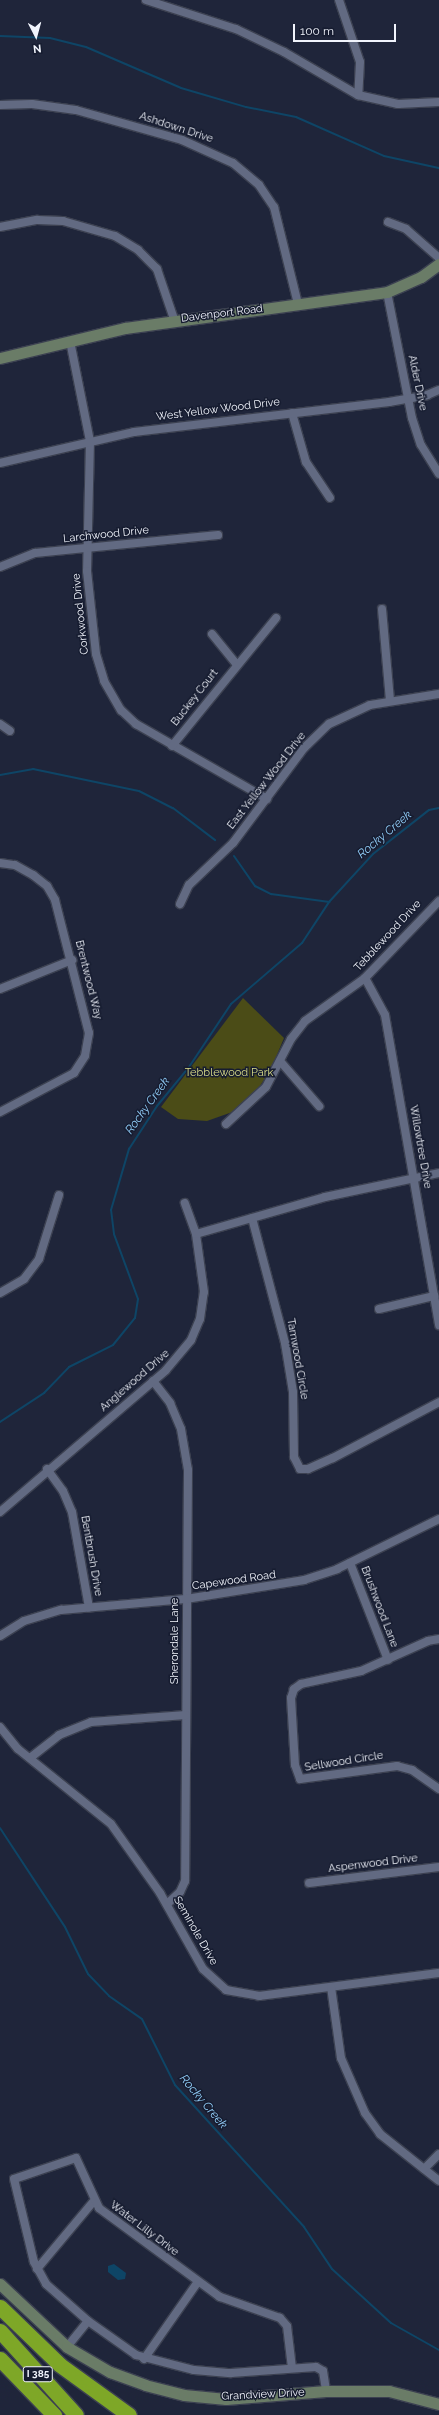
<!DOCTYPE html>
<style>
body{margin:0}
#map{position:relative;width:439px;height:2415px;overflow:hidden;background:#1f253a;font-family:Raleway,sans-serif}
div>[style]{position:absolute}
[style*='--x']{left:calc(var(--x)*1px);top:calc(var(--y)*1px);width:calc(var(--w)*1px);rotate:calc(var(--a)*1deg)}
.green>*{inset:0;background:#4b4c17}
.water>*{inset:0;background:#0e4566}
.stream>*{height:2px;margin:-1px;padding:0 1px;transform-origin:1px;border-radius:1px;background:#0e4566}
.roads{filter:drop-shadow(1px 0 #3c4151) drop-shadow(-1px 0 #3c4151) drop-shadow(0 1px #3c4151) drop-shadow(0 -1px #3c4151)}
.street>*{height:8px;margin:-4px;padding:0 4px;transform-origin:4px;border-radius:4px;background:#626a82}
.secondary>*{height:11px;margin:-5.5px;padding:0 5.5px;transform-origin:5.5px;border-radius:5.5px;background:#6a7c67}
.highway>*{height:15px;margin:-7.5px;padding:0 7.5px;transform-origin:7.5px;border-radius:7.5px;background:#7ea727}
span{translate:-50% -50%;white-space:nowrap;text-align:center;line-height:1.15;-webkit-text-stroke:3px #161c30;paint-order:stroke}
.shield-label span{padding:1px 3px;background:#161c30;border:1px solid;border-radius:3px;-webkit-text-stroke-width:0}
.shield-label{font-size:10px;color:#f1f4fc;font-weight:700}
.street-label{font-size:11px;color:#f1f4fc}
.park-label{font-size:11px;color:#dbde89}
.water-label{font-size:12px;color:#92cef9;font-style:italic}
.north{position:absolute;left:16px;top:16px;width:40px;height:40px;-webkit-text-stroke:3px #161c30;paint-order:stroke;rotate:174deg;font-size:11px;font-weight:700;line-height:16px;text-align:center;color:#f1f4fc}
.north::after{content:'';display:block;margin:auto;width:14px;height:18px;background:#f1f4fc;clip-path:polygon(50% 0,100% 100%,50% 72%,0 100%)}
.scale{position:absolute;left:293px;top:24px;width:103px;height:18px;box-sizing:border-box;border:2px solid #f1f4fc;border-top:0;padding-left:5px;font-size:12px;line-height:14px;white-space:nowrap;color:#f1f4fc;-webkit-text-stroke:3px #161c30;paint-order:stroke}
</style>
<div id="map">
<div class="green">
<i style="clip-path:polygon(243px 998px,284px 1038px,271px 1069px,252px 1098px,238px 1110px,207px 1121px,178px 1119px,161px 1107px)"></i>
</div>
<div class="water">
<i style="clip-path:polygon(114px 2264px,126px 2273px,125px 2279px,118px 2280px,108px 2272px,108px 2266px)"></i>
</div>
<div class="stream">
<i style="--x:0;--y:36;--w:50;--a:2.3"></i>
<i style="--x:50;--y:38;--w:37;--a:14"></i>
<i style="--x:86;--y:47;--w:103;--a:23.3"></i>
<i style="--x:181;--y:88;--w:68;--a:16.3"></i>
<i style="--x:246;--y:107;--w:51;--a:11.3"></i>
<i style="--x:296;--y:117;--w:96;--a:23.9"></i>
<i style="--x:384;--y:156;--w:56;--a:12.3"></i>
<i style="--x:0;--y:775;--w:34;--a:-10"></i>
<i style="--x:33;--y:769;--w:108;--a:11.7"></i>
<i style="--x:139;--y:791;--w:38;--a:27"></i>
<i style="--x:173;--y:808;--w:53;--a:37.3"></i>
<i style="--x:234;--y:856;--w:37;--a:55"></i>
<i style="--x:255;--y:886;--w:18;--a:27"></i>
<i style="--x:271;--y:894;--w:59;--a:7.9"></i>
<i style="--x:0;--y:1422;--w:53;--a:-33.4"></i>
<i style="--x:44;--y:1393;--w:36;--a:-46"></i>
<i style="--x:69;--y:1367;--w:49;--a:-26.6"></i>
<i style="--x:113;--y:1345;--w:35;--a:-51"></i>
<i style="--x:135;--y:1318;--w:19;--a:-81"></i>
<i style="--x:138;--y:1299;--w:69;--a:-110.3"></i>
<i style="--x:114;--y:1234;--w:24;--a:-97"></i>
<i style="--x:111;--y:1210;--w:64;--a:-73.6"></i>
<i style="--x:129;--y:1149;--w:51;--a:-56.9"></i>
<i style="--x:157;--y:1106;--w:50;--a:-50.6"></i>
<i style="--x:189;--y:1067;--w:76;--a:-56.3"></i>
<i style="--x:231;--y:1004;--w:94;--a:-40.7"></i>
<i style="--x:302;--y:943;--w:49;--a:-56.6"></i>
<i style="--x:329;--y:902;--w:65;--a:-47.5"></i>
<i style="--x:373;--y:854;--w:71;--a:-38.2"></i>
<i style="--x:429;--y:810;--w:10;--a:-11"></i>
<i style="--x:0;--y:1828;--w:118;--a:56.7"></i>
<i style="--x:65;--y:1927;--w:52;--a:63.9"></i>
<i style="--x:88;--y:1974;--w:30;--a:46"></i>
<i style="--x:109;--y:1996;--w:40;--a:34.9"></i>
<i style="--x:142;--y:2019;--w:74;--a:63.4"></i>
<i style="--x:175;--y:2085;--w:192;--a:47.7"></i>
<i style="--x:304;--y:2227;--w:50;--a:56.3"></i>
<i style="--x:332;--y:2269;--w:80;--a:42.5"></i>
<i style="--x:391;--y:2323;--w:55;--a:29.4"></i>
</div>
<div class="roads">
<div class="street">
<i style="--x:146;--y:0;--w:95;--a:17.9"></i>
<i style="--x:236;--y:29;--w:53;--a:25.6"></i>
<i style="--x:284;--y:52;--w:86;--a:30.2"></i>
<i style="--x:358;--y:95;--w:41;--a:12.7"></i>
<i style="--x:398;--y:104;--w:41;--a:-2.8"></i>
<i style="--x:339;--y:0;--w:65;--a:71.3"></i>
<i style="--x:360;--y:62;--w:33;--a:93"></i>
<i style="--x:0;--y:105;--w:32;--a:-2"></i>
<i style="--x:32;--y:104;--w:44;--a:7.8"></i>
<i style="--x:76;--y:110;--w:110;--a:15.8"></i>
<i style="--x:182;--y:140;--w:56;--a:24.3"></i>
<i style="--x:233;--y:163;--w:34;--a:40"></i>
<i style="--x:259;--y:185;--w:27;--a:56"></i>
<i style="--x:274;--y:207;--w:100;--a:76.1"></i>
<i style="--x:388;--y:222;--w:19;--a:21"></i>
<i style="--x:406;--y:229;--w:44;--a:41.3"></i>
<i style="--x:0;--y:227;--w:38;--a:-11"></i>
<i style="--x:37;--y:220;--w:26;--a:2"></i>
<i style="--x:63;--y:221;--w:54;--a:16.1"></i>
<i style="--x:115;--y:236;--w:27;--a:31"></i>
<i style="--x:138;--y:250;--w:27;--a:45"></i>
<i style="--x:157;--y:269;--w:53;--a:71.2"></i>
<i style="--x:387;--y:292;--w:128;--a:78.8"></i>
<i style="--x:412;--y:418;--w:28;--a:72"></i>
<i style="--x:421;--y:445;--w:34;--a:58"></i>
<i style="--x:70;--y:341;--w:102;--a:78.7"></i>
<i style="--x:90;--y:441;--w:130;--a:91.3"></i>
<i style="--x:87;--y:571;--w:83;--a:83.8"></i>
<i style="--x:96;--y:654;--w:28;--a:73"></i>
<i style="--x:104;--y:681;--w:34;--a:60"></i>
<i style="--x:121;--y:710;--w:21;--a:43"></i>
<i style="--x:136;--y:724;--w:151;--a:29.8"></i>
<i style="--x:292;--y:413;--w:51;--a:74.1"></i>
<i style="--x:306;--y:462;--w:43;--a:56.3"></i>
<i style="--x:0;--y:463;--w:138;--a:-13"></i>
<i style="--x:134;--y:432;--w:257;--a:-6.7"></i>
<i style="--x:389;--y:402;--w:39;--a:-10"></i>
<i style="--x:427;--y:395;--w:13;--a:-23"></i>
<i style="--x:0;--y:567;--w:38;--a:-22"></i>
<i style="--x:35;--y:553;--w:184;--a:-5.6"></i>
<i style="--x:382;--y:609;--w:92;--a:85"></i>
<i style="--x:212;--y:634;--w:38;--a:51"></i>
<i style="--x:0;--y:724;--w:12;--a:35"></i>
<i style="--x:172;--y:746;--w:165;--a:-50.9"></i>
<i style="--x:0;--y:863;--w:15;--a:8"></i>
<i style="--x:15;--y:865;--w:21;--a:29"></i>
<i style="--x:33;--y:875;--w:18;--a:38"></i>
<i style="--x:47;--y:886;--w:16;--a:60"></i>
<i style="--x:55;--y:900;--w:137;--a:75.7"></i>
<i style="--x:89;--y:1033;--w:23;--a:100"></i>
<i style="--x:85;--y:1056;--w:20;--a:123"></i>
<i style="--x:74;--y:1073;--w:84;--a:152.2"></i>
<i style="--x:180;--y:904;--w:21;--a:-65"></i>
<i style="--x:189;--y:885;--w:61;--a:-43.7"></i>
<i style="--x:233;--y:843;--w:119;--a:-53.2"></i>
<i style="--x:304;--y:748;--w:35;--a:-44"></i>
<i style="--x:329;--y:724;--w:45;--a:-24.9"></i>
<i style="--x:370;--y:705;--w:70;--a:-9.1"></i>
<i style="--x:365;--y:978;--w:42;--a:61.6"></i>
<i style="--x:385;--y:1015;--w:315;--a:80.1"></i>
<i style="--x:0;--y:989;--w:78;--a:-21.9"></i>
<i style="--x:280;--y:1061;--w:60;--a:49.1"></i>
<i style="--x:226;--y:1124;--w:54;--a:-42.8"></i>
<i style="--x:266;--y:1087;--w:54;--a:-62.5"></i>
<i style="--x:291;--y:1039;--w:23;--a:-52"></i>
<i style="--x:305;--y:1021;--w:74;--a:-35.6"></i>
<i style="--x:365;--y:978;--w:107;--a:-46.1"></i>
<i style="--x:252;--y:1218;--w:129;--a:75.2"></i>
<i style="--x:285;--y:1343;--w:50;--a:80.7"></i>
<i style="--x:293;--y:1392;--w:65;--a:89.1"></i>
<i style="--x:294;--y:1457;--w:13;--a:63"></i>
<i style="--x:300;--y:1469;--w:8;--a:0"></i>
<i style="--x:308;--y:1469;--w:27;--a:-24"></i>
<i style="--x:333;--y:1458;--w:120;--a:-27.8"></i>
<i style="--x:196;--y:1234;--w:134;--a:-16"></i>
<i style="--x:325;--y:1197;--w:116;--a:-11.9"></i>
<i style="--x:0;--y:1293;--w:28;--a:-30"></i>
<i style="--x:24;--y:1279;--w:25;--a:-53"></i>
<i style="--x:39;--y:1259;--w:67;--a:-72.6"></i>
<i style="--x:379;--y:1309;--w:57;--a:-13.3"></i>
<i style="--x:153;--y:1381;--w:28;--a:52"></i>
<i style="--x:170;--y:1403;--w:28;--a:67"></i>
<i style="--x:181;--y:1429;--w:42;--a:80.3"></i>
<i style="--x:188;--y:1470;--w:411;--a:90.4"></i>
<i style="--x:185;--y:1881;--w:12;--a:114"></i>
<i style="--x:180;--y:1892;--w:18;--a:137"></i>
<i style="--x:47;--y:1469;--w:27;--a:54"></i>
<i style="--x:63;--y:1491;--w:23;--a:67"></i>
<i style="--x:72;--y:1512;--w:97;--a:79.9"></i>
<i style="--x:0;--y:1512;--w:218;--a:-40.5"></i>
<i style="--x:166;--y:1370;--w:39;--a:-50"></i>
<i style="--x:191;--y:1340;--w:23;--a:-67"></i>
<i style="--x:200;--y:1319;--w:27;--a:-82"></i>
<i style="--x:204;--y:1292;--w:59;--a:-97.9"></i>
<i style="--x:196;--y:1234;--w:33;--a:-110"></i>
<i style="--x:350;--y:1563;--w:104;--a:68.6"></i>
<i style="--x:0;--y:1636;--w:28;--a:-32"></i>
<i style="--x:24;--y:1621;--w:39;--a:-17"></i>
<i style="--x:61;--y:1610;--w:125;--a:-5"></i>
<i style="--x:186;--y:1599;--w:120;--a:-9.1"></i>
<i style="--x:304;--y:1580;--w:35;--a:-18"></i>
<i style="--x:337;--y:1569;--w:114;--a:-26.1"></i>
<i style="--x:439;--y:1639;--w:11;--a:170"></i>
<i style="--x:428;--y:1641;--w:73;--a:155.9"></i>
<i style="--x:361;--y:1671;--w:61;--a:167.8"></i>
<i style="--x:301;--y:1684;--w:9;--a:144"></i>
<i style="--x:294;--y:1689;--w:9;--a:108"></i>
<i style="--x:291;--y:1698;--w:67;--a:86.6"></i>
<i style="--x:295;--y:1765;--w:15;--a:70"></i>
<i style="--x:300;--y:1779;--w:98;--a:-7.6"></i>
<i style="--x:397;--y:1766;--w:16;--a:15"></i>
<i style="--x:412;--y:1770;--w:33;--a:35"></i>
<i style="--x:0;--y:1727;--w:28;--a:51"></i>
<i style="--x:18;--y:1749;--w:119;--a:38.9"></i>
<i style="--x:111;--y:1824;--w:85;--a:54.6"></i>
<i style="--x:160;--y:1893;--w:87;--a:60.5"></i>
<i style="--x:203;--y:1969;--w:31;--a:42"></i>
<i style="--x:226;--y:1990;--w:34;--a:10"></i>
<i style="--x:259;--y:1996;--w:181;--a:-7.3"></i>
<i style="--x:30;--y:1758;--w:37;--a:-38"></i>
<i style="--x:59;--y:1735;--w:35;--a:-22"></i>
<i style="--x:91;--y:1722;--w:95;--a:-4.2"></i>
<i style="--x:309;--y:1883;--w:131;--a:-7"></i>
<i style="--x:331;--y:1987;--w:72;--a:82"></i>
<i style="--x:341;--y:2058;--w:60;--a:66.4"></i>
<i style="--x:365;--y:2113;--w:26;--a:54"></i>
<i style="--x:380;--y:2134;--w:75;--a:38.5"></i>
<i style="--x:424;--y:2169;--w:21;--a:-45"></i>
<i style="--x:37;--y:2269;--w:87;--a:-50.1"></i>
<i style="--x:67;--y:2347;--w:33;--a:-51"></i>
<i style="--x:144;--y:2359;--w:93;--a:-55.1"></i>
<i style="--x:292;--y:2368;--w:42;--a:-96.8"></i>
<i style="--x:287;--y:2326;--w:11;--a:-131"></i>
<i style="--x:280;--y:2318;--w:64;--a:-160.7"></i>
<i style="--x:220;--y:2297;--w:150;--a:-143.7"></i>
<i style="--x:99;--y:2208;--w:55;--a:-114.7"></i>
<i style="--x:76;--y:2158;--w:65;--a:161.3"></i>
<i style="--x:14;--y:2179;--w:85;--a:76.5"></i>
<i style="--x:34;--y:2262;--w:25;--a:61"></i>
<i style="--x:46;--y:2284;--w:56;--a:41.4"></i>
<i style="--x:88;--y:2321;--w:59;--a:35.3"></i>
<i style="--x:136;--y:2355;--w:60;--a:14.5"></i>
<i style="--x:194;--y:2370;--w:37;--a:5"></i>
<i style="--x:231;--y:2373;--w:85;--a:-4"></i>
<i style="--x:316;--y:2367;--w:8;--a:30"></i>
<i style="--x:323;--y:2371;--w:20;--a:81"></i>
</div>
<div class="secondary">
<i style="--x:0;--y:358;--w:129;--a:-13.5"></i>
<i style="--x:125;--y:328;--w:264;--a:-7.8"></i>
<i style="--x:387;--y:292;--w:37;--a:-24"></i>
<i style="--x:421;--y:277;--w:22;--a:-36"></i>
<i style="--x:0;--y:2284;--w:92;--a:43.2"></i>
<i style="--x:67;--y:2347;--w:50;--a:30.2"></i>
<i style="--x:110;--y:2372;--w:37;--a:20"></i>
<i style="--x:145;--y:2385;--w:40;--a:14.4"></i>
<i style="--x:184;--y:2395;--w:42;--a:5.4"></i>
<i style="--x:226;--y:2399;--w:100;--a:-4.6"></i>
<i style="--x:326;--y:2391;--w:63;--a:0"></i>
<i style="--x:389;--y:2391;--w:52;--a:14.6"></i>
</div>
<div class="highway">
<i style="--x:0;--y:2307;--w:83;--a:44"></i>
<i style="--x:60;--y:2365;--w:85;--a:35.9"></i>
<i style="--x:0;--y:2331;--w:113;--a:47.9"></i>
<i style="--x:0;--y:2359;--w:78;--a:46"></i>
</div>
</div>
<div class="shield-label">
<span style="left:38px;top:2374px">I 385</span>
</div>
<div class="street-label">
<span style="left:176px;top:128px;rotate:18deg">Ashdown Drive</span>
<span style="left:222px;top:314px;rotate:-7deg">Davenport Road</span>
<span style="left:417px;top:383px;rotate:78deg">Alder Drive</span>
<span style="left:218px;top:410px;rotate:-7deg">West Yellow Wood Drive</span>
<span style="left:106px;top:535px;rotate:-6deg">Larchwood Drive</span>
<span style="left:81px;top:614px;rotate:-96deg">Corkwood Drive</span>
<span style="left:195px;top:698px;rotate:-52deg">Buckey Court</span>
<span style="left:267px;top:781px;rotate:-52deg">East Yellow Wood Drive</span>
<span style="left:388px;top:936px;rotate:-47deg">Tebblewood Drive</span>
<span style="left:88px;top:980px;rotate:76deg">Brentwood Way</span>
<span style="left:420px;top:1147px;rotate:80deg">Willowtree Drive</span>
<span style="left:297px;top:1359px;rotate:80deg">Tamwood Circle</span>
<span style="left:135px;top:1381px;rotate:-41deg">Anglewood Drive</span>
<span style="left:91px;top:1556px;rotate:80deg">Bentbrush Drive</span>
<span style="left:234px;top:1581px;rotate:-8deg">Capewood Road</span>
<span style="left:379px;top:1607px;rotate:69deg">Brushwood Lane</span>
<span style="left:175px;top:1641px;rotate:-90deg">Sherondale Lane</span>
<span style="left:344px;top:1762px;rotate:-9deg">Sellwood Circle</span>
<span style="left:373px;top:1864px;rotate:-7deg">Aspenwood Drive</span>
<span style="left:195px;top:1931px;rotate:60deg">Seminole Drive</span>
<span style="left:144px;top:2229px;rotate:37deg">Water Lilly Drive</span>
<span style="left:263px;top:2395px;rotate:-3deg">Grandview Drive</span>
</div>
<div class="park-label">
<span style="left:229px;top:1073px">Tebblewood Park</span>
</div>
<div class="water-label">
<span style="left:385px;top:835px;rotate:-40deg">Rocky Creek</span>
<span style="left:148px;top:1106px;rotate:-54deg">Rocky Creek</span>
<span style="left:203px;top:2102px;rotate:50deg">Rocky Creek</span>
</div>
<div class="north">N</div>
<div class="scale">100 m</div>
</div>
